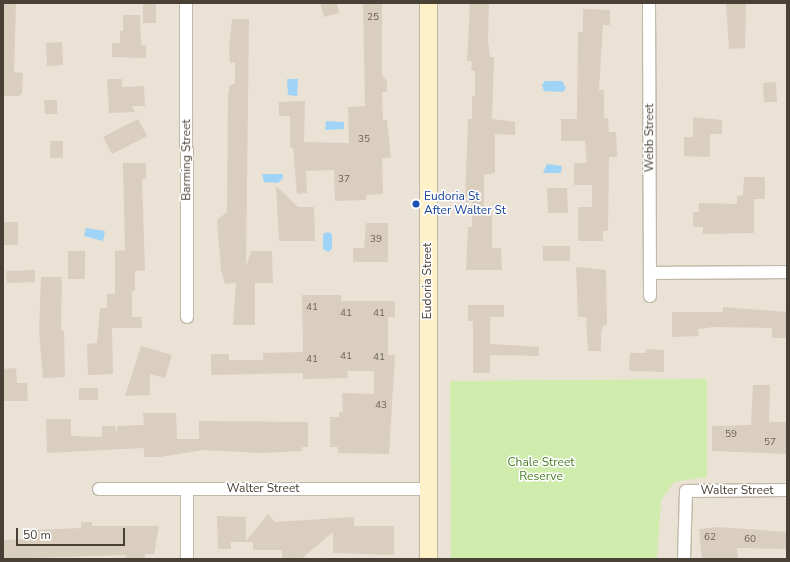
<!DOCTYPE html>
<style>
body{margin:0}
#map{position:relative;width:790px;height:562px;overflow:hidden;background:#f5f0e7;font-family:"Nunito Sans",sans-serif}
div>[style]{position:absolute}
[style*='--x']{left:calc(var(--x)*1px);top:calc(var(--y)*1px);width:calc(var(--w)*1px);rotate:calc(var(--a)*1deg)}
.residential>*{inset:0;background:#e9e2d5}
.green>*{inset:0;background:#d0ecad}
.water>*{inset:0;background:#9fd4f6}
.building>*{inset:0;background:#dacfbe}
.roads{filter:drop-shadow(1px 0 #c1b8a9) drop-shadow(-1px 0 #c1b8a9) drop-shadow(0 1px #c1b8a9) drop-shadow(0 -1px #c1b8a9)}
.street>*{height:12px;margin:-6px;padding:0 6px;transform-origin:6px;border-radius:6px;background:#fff}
.secondary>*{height:17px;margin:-8.5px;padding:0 8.5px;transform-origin:8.5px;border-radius:8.5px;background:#fff1c7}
.dots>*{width:11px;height:11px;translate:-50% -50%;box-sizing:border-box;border:2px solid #fff;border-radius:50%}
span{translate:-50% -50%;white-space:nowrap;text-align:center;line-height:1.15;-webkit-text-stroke:3px #fff;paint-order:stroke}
.number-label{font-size:10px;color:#6d6457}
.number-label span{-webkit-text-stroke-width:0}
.street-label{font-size:12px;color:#494135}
.transit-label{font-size:12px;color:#164399}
.left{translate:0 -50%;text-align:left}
.park-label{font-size:12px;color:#487f24}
.frame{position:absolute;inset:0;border:4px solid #494135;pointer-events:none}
.scale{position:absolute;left:16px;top:528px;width:109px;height:18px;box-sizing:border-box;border:2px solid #494135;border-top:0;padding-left:5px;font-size:12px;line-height:14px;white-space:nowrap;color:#494135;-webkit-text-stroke:3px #fff;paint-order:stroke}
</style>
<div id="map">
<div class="residential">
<i style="clip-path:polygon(3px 3px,787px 3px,787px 559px,3px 559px)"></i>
</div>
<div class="green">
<i style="clip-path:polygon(707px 379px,707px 477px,674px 482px,661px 500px,657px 559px,451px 559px,450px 381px)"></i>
</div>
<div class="water">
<i style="clip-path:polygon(287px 79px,298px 79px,297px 96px,288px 95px)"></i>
<i style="clip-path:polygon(545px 81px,562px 81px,566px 88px,563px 92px,544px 91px,542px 85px)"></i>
<i style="clip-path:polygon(326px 121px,344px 122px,344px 129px,325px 130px)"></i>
<i style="clip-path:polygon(547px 164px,562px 166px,561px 173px,543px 173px)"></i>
<i style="clip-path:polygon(262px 174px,283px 174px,283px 178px,278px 183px,264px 182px)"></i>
<i style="clip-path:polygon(86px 228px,105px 231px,103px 241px,84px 236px)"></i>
<i style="clip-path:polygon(328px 232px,332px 234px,332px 249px,328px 252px,323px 249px,323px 234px)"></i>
</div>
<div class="building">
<i style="clip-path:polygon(3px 3px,16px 3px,14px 72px,23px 73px,22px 93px,19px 96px,3px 96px)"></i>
<i style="clip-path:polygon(143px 3px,156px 3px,156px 23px,143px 23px)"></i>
<i style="clip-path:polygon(320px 3px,337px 3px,339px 13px,324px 17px)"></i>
<i style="clip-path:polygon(363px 3px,382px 3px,382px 75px,387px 81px,387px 92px,382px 92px,383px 120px,387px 120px,391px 158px,382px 158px,383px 194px,366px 195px,366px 200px,335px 201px,334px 170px,306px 171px,307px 193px,297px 194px,293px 148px,290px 148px,290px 116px,279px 116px,279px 102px,305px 101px,304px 142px,349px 143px,348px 107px,365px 106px)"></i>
<i style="clip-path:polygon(470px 3px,489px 3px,488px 40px,490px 57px,494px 57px,492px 119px,515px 122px,515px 135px,495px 134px,495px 173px,484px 175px,484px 213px,492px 213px,492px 248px,501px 248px,502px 270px,466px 270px,468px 227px,472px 227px,472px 202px,465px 202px,468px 119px,472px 119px,472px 96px,475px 96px,475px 71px,471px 70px,472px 61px,467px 61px)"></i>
<i style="clip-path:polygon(726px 3px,746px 3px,745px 48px,729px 49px)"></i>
<i style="clip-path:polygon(583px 9px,610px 10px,610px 25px,603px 25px,599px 90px,604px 90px,604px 118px,608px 118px,609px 132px,616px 132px,617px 157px,609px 157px,608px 231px,603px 231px,603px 241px,578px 241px,578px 207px,592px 207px,592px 185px,574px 185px,574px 163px,587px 163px,585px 141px,561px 141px,561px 119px,577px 119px,578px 32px,583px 32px)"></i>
<i style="clip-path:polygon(123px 15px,140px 15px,141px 45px,146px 45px,146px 58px,112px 57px,112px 43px,120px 43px,120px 31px,123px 31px)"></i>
<i style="clip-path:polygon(232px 19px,249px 19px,246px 267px,251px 251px,272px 251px,273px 283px,255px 283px,255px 325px,233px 325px,236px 283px,225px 284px,221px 270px,217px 220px,227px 212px,228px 95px,230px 85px,235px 84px,235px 62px,230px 63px,229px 50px)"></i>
<i style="clip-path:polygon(62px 42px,63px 65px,47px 66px,46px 43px)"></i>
<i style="clip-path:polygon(107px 79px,122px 79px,122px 87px,144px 86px,145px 106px,132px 106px,135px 112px,109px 113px)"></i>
<i style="clip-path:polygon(776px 82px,777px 102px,764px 102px,763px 83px)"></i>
<i style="clip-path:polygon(44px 100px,57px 100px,57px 114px,45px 114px)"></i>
<i style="clip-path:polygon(693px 117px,722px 120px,722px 134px,710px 134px,710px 157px,684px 156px,684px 137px,693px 137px)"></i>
<i style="clip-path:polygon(138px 119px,147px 136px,112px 154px,103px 137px)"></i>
<i style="clip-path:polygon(50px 141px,63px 141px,63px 158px,50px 158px)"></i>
<i style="clip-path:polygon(123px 163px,146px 163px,146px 179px,142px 179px,145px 270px,135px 271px,135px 291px,132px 291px,132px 317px,142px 317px,142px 328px,112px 328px,113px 374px,88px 375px,87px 344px,97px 343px,100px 308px,107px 308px,107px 294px,115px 294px,115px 251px,125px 250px)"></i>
<i style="clip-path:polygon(744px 177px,765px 177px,765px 199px,754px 199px,754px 233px,703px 234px,703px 227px,693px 227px,693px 212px,699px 212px,699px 203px,737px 204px,737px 196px,743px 195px)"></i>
<i style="clip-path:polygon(276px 186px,298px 207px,314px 207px,315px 241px,279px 241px)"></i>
<i style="clip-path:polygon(547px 188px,567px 188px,568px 213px,548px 213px)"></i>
<i style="clip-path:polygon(3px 222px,18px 222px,18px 245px,3px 245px)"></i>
<i style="clip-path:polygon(366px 223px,388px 223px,388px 262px,353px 262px,353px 248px,364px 248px)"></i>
<i style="clip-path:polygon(543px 246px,570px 246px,570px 261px,543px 261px)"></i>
<i style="clip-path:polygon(68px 251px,85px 251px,85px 279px,68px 279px)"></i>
<i style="clip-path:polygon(576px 267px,606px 270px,607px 325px,603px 326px,601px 333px,601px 351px,588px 351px,586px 317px,578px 317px)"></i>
<i style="clip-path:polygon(35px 270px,35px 282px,7px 283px,6px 271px)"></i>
<i style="clip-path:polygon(41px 277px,62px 277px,61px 330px,64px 330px,65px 377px,43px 378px,39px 330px)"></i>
<i style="clip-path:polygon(302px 295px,341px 295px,341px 301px,395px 301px,395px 317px,388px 317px,388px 355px,395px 355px,389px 454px,338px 453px,338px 447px,330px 447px,330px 417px,339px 417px,339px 412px,343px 412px,342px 393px,374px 394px,374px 371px,347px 371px,348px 378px,303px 379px,303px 373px,211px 375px,211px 354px,229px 354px,229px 360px,263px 360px,263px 353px,303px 352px)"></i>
<i style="clip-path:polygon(468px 305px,504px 305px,504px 317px,490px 317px,490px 344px,539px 347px,539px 356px,490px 355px,490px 373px,473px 373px,473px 321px,468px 321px)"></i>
<i style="clip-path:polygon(723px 307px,787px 312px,787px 338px,772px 338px,772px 328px,714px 327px,698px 329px,699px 336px,672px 337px,672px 312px,723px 312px)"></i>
<i style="clip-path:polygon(141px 346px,172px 355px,165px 378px,150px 374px,150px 395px,125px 396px)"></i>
<i style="clip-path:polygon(646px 349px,664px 350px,664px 372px,629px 371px,630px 353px,646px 353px)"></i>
<i style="clip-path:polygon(16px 368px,17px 383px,27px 383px,28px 401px,3px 401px,3px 369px)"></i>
<i style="clip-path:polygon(753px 385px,770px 385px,769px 422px,786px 422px,787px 454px,712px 451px,712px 426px,751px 425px)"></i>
<i style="clip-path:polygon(79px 388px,98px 388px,98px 400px,79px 400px)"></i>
<i style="clip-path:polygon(143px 413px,176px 413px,177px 439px,199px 439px,199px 421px,308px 422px,308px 447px,302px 447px,302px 451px,262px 453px,203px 450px,160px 457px,144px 457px,144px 448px,47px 453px,46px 419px,71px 419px,71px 436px,102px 437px,102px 426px,115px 426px,116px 432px,118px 426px,144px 425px)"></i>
<i style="clip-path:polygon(268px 514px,275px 522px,354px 517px,354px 526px,394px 526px,394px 555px,333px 553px,333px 532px,301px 559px,282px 559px,282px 550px,253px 550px,253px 542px,231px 542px,231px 549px,218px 549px,217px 516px,246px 517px,246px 541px)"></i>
<i style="clip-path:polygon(81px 522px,92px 522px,92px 526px,159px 526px,154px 554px,145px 554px,145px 559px,126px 559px,126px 555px,3px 559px,3px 540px,37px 539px,37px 530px,81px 528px)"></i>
<i style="clip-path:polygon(718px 527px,787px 532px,787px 549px,737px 548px,738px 559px,702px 559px,699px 529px)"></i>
</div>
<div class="roads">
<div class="street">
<i style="--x:186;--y:3;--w:314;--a:89.8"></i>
<i style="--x:649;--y:3;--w:293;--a:89.8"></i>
<i style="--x:650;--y:273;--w:137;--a:-0.4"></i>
<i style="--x:99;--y:489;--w:329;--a:0"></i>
<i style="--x:187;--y:490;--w:69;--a:90"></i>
<i style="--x:684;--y:559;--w:68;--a:-88.3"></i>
<i style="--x:686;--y:491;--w:101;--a:-0.6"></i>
</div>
<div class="secondary">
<i style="--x:428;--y:559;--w:556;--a:-90"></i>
</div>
</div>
<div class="dots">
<i style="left:416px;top:204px;background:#1a4fb4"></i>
</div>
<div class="number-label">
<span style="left:373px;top:18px">25</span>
<span style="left:364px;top:140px">35</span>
<span style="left:344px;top:180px">37</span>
<span style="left:376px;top:240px">39</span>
<span style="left:312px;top:308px">41</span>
<span style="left:346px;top:314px">41</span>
<span style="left:379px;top:314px">41</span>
<span style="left:346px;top:357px">41</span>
<span style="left:379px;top:358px">41</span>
<span style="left:312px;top:360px">41</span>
<span style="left:381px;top:406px">43</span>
<span style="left:731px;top:435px">59</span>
<span style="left:770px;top:443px">57</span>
<span style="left:710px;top:538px">62</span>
<span style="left:750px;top:540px">60</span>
</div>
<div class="street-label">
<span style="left:650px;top:138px;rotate:-90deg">Webb Street</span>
<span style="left:187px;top:160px;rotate:-90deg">Barming Street</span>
<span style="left:428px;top:281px;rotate:-90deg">Eudoria Street</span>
<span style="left:263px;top:489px">Walter Street</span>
<span style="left:737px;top:491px">Walter Street</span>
</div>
<div class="transit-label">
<span class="left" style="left:424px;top:204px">Eudoria St<br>After Walter St</span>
</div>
<div class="park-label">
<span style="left:541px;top:470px">Chale Street<br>Reserve</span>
</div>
<div class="frame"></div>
<div class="scale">50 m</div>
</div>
